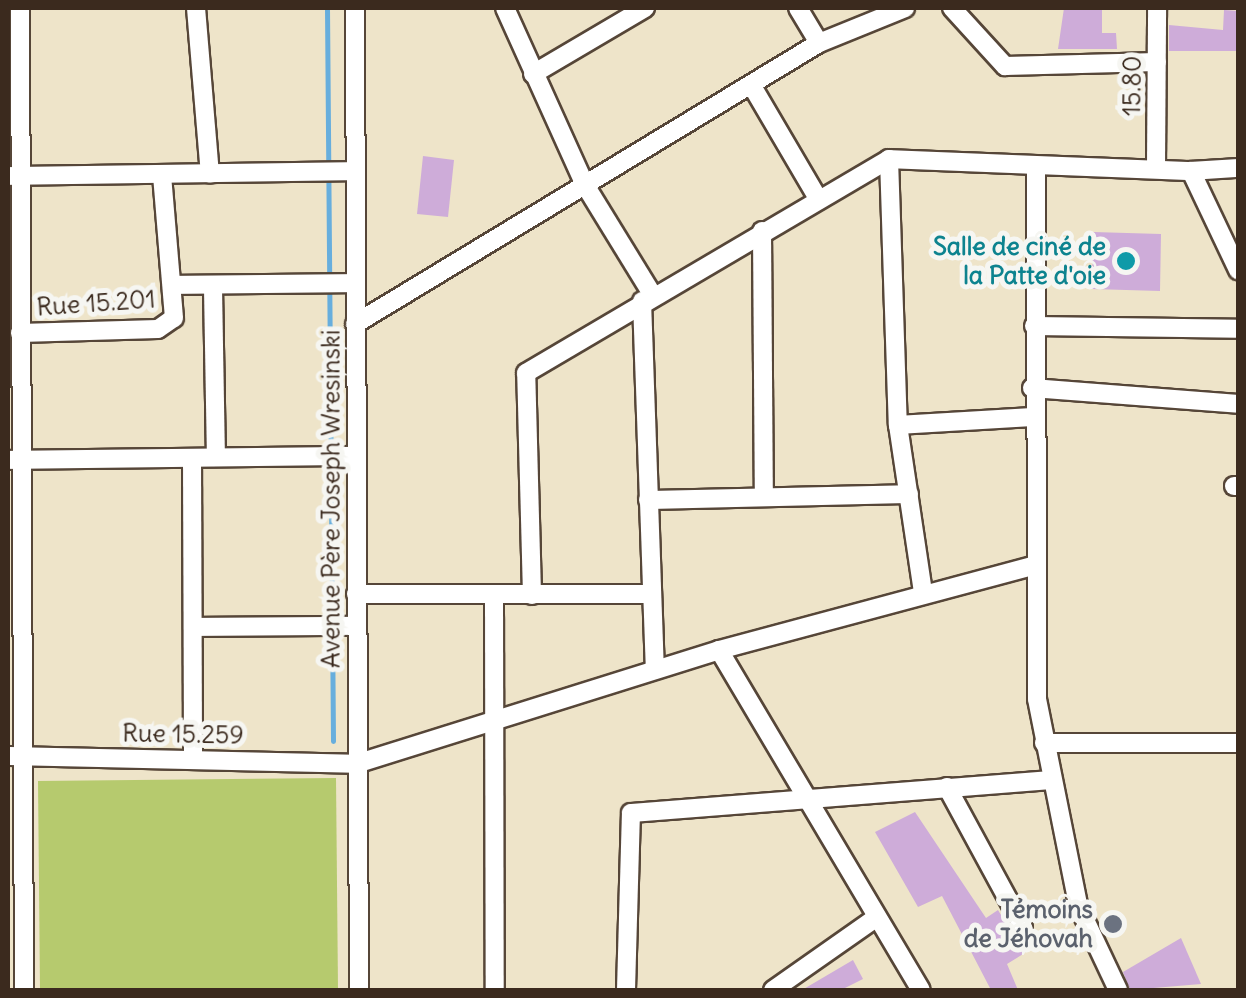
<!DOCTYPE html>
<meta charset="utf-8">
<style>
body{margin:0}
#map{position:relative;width:1246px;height:998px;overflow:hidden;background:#eee4c9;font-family:Delius,sans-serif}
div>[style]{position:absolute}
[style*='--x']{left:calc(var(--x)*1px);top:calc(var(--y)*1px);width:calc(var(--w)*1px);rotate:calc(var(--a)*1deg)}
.green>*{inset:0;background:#b6ca6e}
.stream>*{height:5px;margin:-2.5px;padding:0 2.5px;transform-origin:2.5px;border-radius:2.5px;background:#67aedd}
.building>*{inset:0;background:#ceacd9}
.roads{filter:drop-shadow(2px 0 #564638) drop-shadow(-2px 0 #564638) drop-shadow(0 2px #564638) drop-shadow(0 -2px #564638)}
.minor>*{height:18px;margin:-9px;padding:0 9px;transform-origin:9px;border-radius:9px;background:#fff}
.dots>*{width:28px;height:28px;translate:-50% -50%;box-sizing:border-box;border:5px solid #f6f6f2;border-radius:50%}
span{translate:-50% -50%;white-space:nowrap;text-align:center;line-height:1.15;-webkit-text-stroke:10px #f6f6f2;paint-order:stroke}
.street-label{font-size:25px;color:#3b2a1e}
.culture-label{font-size:25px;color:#0d838f;font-weight:700}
.right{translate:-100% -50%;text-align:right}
.worship-label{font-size:25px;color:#5b616d;font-weight:700}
.frame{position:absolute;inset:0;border:10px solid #3b2a1e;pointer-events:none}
</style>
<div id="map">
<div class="green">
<i style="clip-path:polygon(336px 778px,338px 990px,40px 990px,38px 781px)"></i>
</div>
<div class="stream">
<i style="--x:327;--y:8;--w:733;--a:89.53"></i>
</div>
<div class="building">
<i style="clip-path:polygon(1064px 8px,1102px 8px,1102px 33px,1116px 33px,1117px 49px,1058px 49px)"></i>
<i style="clip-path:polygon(1224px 10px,1238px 11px,1238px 51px,1169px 51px,1169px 25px,1223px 30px)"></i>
<i style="clip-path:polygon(423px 156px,454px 160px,448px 217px,417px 214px)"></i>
<i style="clip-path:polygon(1093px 232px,1161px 234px,1160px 291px,1092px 289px)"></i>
<i style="clip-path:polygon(915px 812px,986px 918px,998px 910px,1010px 930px,1023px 954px,1007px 964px,1018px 990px,991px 990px,942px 896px,918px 907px,875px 832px)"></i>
<i style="clip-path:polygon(1119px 914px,1125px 926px,1108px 935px,1101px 922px)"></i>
<i style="clip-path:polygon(1181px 938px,1201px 984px,1130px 990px,1123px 972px)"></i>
<i style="clip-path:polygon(853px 960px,863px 979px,841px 990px,802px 990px)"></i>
</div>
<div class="roads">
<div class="minor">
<i style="--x:20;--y:8;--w:982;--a:89.77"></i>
<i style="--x:196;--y:8;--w:166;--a:85.2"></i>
<i style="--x:355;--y:8;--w:982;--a:89.77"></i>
<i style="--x:505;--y:8;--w:194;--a:65.7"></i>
<i style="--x:585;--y:185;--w:128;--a:58.4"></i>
<i style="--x:798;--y:8;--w:41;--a:59"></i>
<i style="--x:952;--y:8;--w:79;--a:47.6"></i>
<i style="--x:1005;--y:66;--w:152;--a:-1.5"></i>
<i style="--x:533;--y:74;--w:130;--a:-30.5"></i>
<i style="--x:752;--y:86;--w:129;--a:59.6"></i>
<i style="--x:889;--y:159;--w:266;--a:88.1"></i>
<i style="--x:898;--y:425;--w:170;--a:81.5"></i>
<i style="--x:1156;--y:166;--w:158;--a:-89.6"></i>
<i style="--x:1036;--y:170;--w:529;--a:89.89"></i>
<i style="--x:1037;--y:699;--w:210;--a:78.7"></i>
<i style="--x:1078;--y:905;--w:94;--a:64.8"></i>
<i style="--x:1191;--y:171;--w:47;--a:-3.7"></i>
<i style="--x:8;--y:176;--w:347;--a:-0.8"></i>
<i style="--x:762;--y:231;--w:266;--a:89.6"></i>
<i style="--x:174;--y:285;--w:181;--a:-0.6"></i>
<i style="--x:213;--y:288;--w:169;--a:89"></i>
<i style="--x:642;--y:301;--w:368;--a:88"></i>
<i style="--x:355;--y:324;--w:542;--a:-31.2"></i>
<i style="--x:819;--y:43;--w:93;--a:-22.1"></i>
<i style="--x:1034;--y:326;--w:204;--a:0.8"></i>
<i style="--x:20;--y:333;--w:138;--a:-1.7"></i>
<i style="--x:158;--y:329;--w:19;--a:-35"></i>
<i style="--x:174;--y:318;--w:144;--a:-94.8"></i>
<i style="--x:1032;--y:388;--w:207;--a:4.4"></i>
<i style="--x:898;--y:425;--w:134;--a:-3.4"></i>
<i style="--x:192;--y:458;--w:300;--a:89.8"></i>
<i style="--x:10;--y:460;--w:345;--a:-0.7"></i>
<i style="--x:1234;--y:486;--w:4;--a:0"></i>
<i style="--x:648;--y:500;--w:261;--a:-1.3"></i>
<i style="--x:356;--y:594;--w:292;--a:0"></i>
<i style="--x:532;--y:595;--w:222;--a:-91.5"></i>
<i style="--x:526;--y:373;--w:421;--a:-30.5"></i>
<i style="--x:889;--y:159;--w:302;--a:2.3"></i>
<i style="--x:1191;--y:171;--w:110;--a:64.6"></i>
<i style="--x:494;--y:596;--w:394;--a:89.9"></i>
<i style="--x:194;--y:627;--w:162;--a:-0.4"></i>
<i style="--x:719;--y:650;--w:395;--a:59.3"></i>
<i style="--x:1044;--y:743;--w:194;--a:0"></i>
<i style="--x:8;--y:756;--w:348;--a:1.3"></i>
<i style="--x:356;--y:764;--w:380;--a:-17.4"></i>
<i style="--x:719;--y:650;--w:325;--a:-15"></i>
<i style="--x:947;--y:787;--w:159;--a:61.5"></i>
<i style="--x:626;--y:990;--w:177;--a:-88.4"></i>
<i style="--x:631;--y:813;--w:422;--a:-4.5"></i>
<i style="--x:773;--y:990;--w:126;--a:-35"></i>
</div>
</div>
<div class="dots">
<i style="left:1126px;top:261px;background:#0f9aa8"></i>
<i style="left:1113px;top:924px;background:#6b7280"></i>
</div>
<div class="street-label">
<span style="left:1132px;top:86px;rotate:-89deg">15.80</span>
<span style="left:96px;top:303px;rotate:-4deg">Rue 15.201</span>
<span style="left:331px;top:499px;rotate:-90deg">Avenue Père Joseph Wresinski</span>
<span style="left:183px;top:734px;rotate:1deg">Rue 15.259</span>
</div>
<div class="culture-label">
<span class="right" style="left:1106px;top:261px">Salle de ciné de<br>la Patte d'oie</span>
</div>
<div class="worship-label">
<span class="right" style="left:1093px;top:924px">Témoins<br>de Jéhovah</span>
</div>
<div class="frame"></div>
</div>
